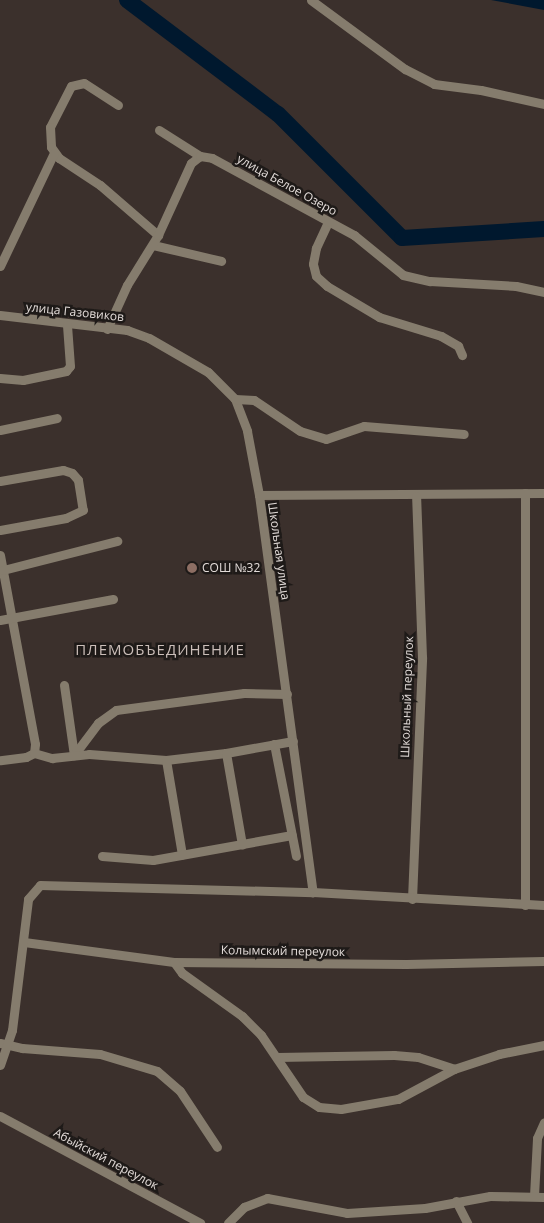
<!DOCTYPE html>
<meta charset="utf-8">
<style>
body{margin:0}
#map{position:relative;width:544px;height:1223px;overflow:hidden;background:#3b302c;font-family:"Open Sans",sans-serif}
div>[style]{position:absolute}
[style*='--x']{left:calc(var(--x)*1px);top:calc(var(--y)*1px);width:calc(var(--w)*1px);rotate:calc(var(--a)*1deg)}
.water>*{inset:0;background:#00182e}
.river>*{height:16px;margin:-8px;padding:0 8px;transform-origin:8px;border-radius:8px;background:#00182e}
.minor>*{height:9px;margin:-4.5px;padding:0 4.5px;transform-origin:4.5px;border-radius:4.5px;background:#857c6d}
.dots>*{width:14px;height:14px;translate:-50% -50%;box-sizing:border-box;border:2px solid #1e1a18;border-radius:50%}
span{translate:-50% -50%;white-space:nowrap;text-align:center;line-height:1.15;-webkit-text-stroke:5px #1e1a18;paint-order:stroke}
.street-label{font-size:12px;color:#e3dcd9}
.poi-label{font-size:12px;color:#e3dcd9}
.left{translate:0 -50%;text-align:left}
.quarter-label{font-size:15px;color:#cbbeb9;letter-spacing:1px}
</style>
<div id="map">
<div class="water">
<i style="clip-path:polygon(491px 0,544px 0,544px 10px)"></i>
</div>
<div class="river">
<i style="--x:127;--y:0;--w:189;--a:37.1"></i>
<i style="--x:278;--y:114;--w:175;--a:45"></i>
<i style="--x:402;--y:238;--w:142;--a:-3.6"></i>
</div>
<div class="minor">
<i style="--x:311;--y:0;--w:117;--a:36.3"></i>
<i style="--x:405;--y:69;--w:33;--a:27"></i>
<i style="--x:434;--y:84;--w:47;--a:7.3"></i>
<i style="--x:481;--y:90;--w:65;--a:12.5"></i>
<i style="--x:118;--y:105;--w:40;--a:-147.1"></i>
<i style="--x:84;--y:83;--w:13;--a:167"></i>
<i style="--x:71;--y:86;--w:46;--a:117.1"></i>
<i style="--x:50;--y:127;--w:20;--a:87"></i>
<i style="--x:51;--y:147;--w:14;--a:54"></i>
<i style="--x:59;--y:158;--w:49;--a:33.4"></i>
<i style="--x:100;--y:185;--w:77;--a:40.8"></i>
<i style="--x:159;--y:130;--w:49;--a:32.4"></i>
<i style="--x:328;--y:222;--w:29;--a:115"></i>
<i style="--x:316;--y:248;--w:16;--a:101"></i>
<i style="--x:313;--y:264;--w:12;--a:76"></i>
<i style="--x:316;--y:276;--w:15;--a:42"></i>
<i style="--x:327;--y:286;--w:61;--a:30.8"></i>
<i style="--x:379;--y:317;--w:65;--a:17"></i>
<i style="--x:441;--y:336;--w:20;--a:30"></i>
<i style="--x:458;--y:346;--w:10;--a:66"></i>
<i style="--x:153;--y:245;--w:70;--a:13.2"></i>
<i style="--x:0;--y:266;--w:125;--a:-64.5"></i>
<i style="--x:0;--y:315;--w:128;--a:6.7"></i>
<i style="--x:127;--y:330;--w:23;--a:20"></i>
<i style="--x:149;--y:338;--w:68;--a:30"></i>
<i style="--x:208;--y:372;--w:38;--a:45"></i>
<i style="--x:235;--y:399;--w:34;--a:69"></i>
<i style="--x:247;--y:431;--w:65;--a:79.4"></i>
<i style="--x:259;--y:495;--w:401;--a:82.3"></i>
<i style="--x:107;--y:329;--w:48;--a:-65.6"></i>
<i style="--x:127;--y:285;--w:59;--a:-58.2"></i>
<i style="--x:158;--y:235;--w:79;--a:-65.4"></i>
<i style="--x:191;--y:163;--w:11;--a:-38"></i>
<i style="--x:200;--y:156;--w:12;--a:9"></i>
<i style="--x:212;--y:158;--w:162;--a:28.5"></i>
<i style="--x:354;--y:235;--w:63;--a:39.2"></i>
<i style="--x:403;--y:275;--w:28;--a:13"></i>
<i style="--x:430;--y:281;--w:86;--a:3.3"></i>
<i style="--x:516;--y:286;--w:29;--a:12"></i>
<i style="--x:0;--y:378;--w:23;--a:5"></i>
<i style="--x:23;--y:380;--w:44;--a:-11.8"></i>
<i style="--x:66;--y:371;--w:6;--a:-51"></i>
<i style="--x:70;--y:366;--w:41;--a:-94.2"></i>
<i style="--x:235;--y:399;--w:19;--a:3"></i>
<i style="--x:254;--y:400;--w:55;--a:34"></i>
<i style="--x:300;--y:431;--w:27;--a:17"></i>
<i style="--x:326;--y:439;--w:40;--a:-18.9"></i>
<i style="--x:364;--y:426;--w:100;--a:4.6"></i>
<i style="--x:0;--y:430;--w:58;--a:-11.9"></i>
<i style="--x:0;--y:481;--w:64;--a:-9.9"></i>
<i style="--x:63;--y:470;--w:9;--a:18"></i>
<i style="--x:72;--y:473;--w:9;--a:49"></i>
<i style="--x:78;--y:480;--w:30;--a:81"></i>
<i style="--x:83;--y:510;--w:19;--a:155"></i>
<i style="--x:66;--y:518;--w:67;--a:169.7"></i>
<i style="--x:525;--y:493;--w:412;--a:90"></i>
<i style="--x:259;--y:495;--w:285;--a:-0.4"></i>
<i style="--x:0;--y:555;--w:192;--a:79.5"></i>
<i style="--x:35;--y:744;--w:9;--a:96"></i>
<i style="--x:34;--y:753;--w:9;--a:153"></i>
<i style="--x:26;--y:757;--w:26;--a:173"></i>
<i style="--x:3;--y:570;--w:118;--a:-14.3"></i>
<i style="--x:0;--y:620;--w:115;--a:-10.5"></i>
<i style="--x:64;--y:685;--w:71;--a:81.9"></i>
<i style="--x:74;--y:755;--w:40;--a:-53"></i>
<i style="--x:98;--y:723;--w:22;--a:-36"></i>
<i style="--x:116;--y:710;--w:129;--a:-7.6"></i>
<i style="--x:244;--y:693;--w:43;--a:1.3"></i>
<i style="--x:274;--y:744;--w:114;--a:78.9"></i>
<i style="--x:34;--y:753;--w:19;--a:16"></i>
<i style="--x:52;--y:758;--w:37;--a:-6"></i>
<i style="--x:89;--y:754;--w:77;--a:4.5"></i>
<i style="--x:166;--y:760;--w:60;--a:-6.7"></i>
<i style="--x:226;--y:753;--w:68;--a:-10.2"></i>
<i style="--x:226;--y:753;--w:93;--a:80.1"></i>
<i style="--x:166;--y:760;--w:96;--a:80.4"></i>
<i style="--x:102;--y:856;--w:51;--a:4.5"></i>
<i style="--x:153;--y:860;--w:141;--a:-10.2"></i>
<i style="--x:412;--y:899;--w:242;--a:-87.6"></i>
<i style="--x:422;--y:657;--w:161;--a:-92.1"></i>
<i style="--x:24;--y:942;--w:151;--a:7.6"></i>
<i style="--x:174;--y:962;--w:232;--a:0.5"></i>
<i style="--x:406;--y:964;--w:138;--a:-1.2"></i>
<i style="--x:174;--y:962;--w:14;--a:54"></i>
<i style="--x:182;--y:973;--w:74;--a:35.6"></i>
<i style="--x:242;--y:1016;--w:27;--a:45"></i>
<i style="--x:261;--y:1035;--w:75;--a:55.9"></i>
<i style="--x:303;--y:1097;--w:19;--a:32"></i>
<i style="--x:319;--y:1107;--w:22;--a:5"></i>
<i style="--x:341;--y:1109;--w:58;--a:-10"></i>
<i style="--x:398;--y:1099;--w:64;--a:-28.2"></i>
<i style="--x:454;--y:1069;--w:47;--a:-18.4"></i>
<i style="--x:499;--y:1054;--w:46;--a:-11.3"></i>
<i style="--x:0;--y:1043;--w:23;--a:13"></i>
<i style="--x:22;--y:1048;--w:78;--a:4.4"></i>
<i style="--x:100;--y:1054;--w:59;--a:16.6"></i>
<i style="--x:157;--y:1071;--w:30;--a:41"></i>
<i style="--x:180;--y:1091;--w:67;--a:56.5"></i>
<i style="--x:277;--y:1057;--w:117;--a:-1"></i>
<i style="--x:394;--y:1055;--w:24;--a:5"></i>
<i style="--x:418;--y:1057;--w:38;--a:18"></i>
<i style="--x:0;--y:1065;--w:37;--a:-71"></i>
<i style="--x:12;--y:1030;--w:132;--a:-83"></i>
<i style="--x:28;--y:899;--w:18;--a:-49"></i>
<i style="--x:40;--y:885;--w:273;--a:1.5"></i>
<i style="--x:313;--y:892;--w:231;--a:3.2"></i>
<i style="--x:0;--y:1116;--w:227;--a:28.1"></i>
<i style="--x:534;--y:1196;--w:58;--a:-87"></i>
<i style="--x:537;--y:1138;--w:17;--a:-66"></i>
<i style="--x:456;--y:1201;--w:25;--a:63"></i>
<i style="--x:228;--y:1223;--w:23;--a:-45"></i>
<i style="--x:244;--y:1207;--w:25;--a:-21"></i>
<i style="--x:267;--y:1198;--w:81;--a:10.6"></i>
<i style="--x:347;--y:1213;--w:78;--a:-3.7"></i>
<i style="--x:425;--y:1208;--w:66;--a:-10.5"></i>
<i style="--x:490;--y:1196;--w:54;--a:1.1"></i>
</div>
<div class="dots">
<i style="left:192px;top:568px;background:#8d6e63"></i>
</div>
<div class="street-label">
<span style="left:287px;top:185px;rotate:29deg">улица Белое Озеро</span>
<span style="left:75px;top:312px;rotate:6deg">улица Газовиков</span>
<span style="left:279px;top:551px;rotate:82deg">Школьная улица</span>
<span style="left:407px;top:697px;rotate:-88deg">Школьный переулок</span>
<span style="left:283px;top:951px;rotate:1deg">Колымский переулок</span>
<span style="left:106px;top:1159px;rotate:28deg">Абыйский переулок</span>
</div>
<div class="poi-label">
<span class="left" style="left:202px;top:568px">СОШ №32</span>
</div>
<div class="quarter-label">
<span style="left:160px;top:650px">ПЛЕМОБЪЕДИНЕНИЕ</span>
</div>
</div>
